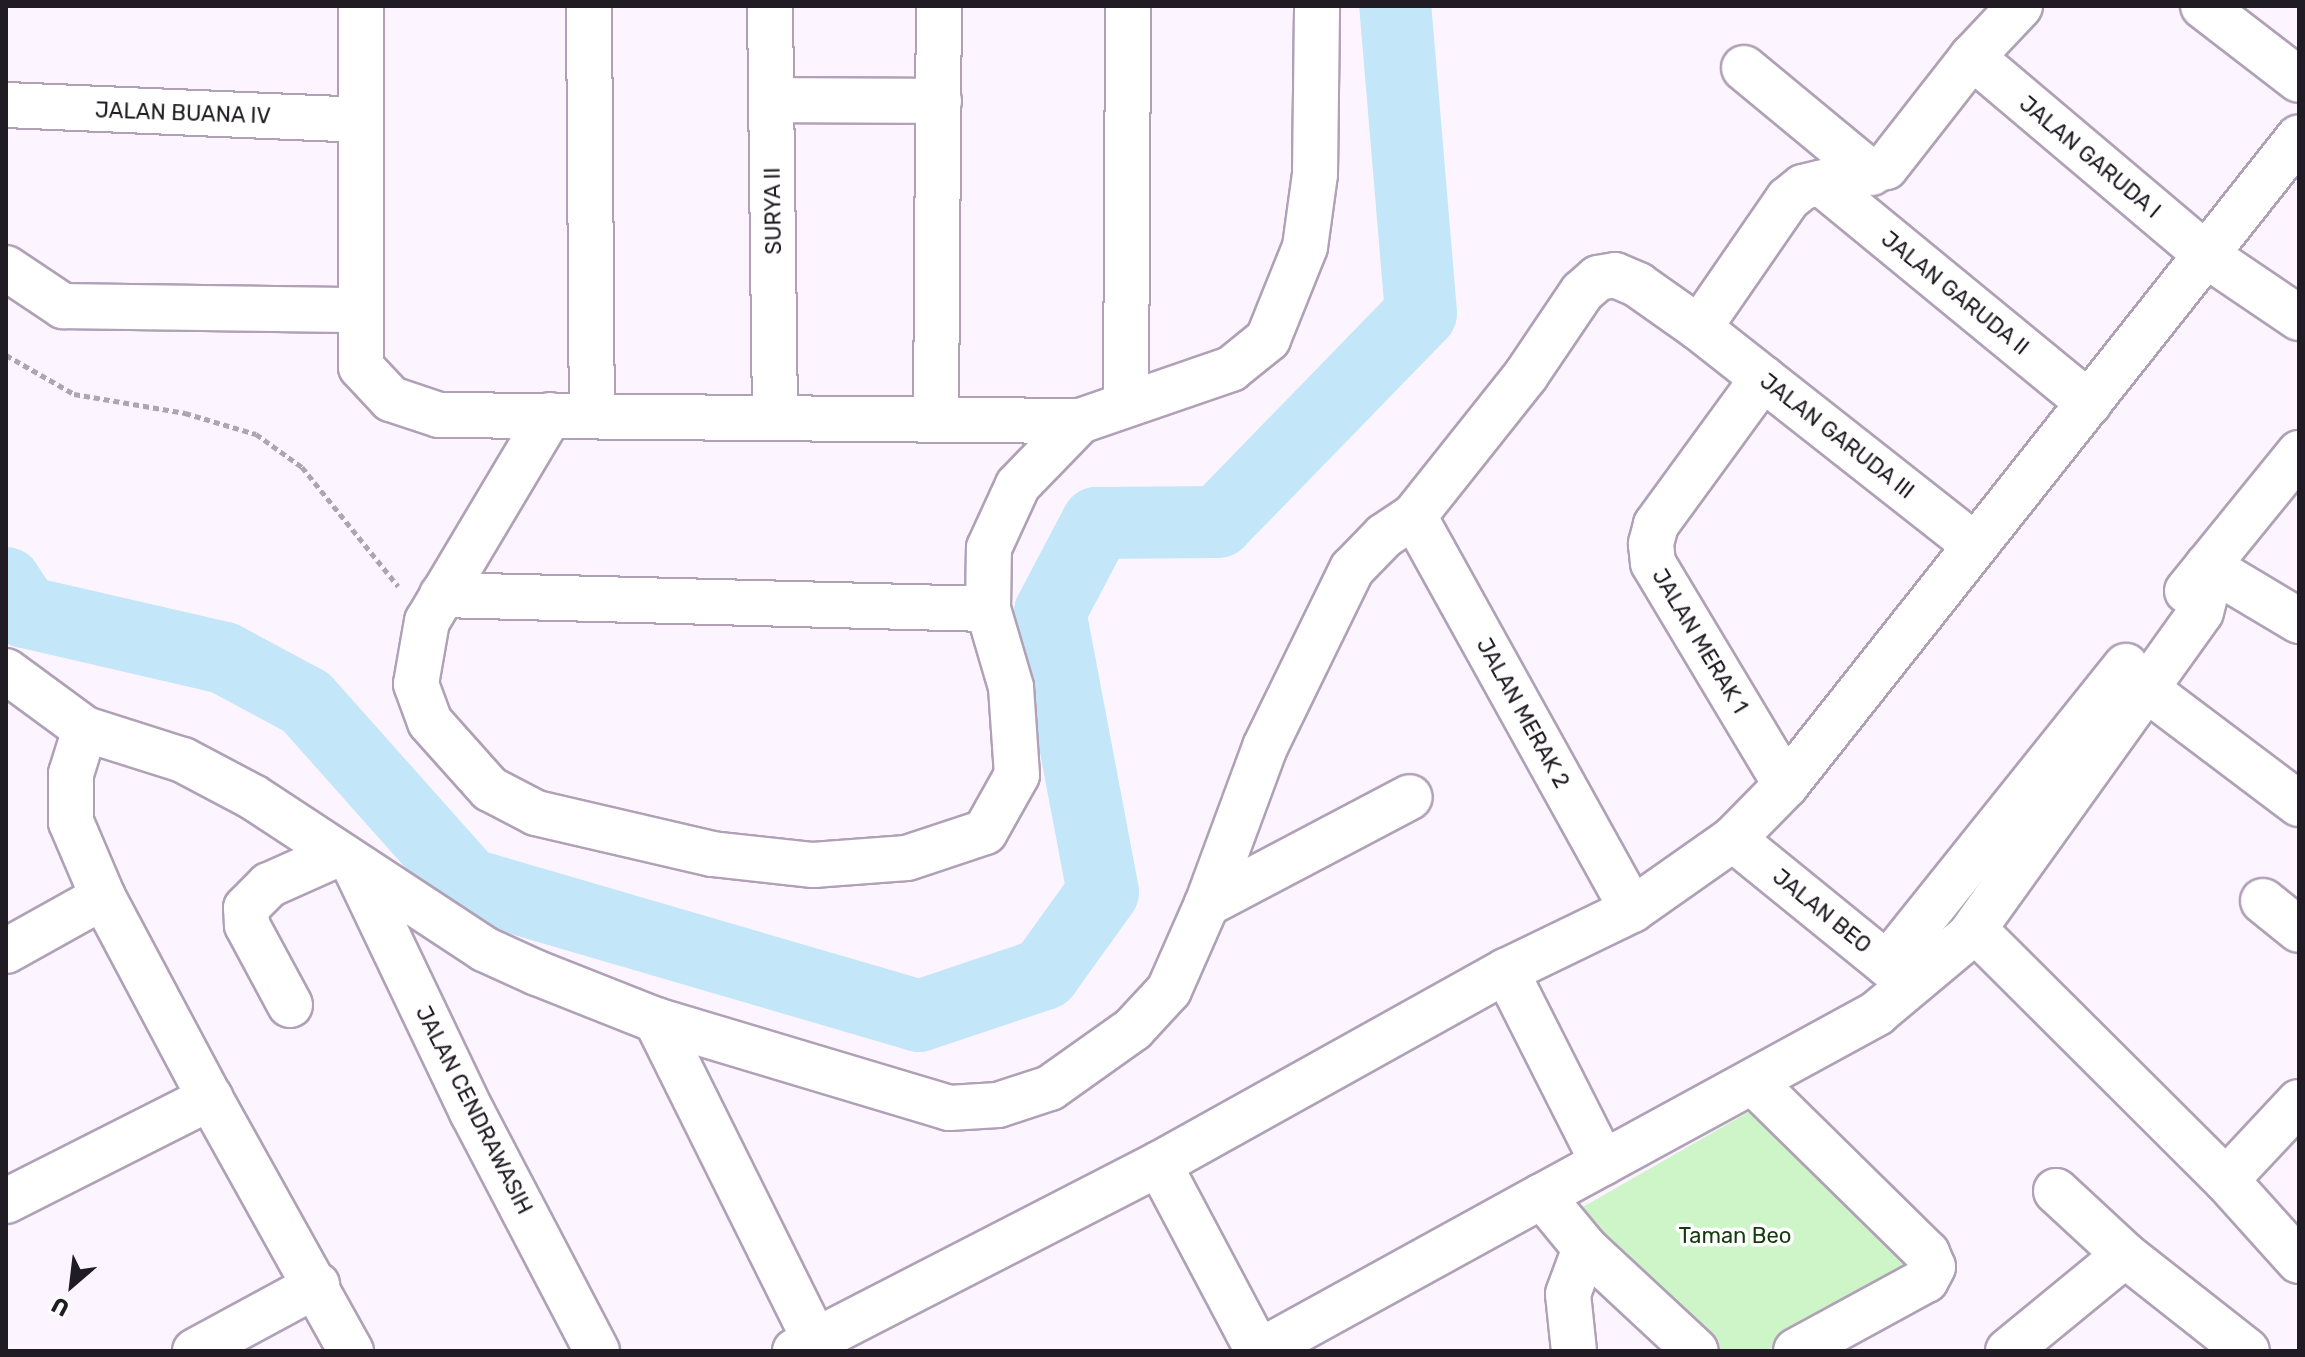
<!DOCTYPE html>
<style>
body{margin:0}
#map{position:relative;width:2305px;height:1357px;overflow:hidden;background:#fcf5ff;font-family:Rubik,sans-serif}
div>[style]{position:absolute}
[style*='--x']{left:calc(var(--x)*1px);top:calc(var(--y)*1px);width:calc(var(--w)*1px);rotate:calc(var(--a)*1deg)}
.green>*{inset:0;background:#cef5c7}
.river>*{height:72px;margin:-36px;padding:0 36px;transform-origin:36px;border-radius:36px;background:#c3e6f9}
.path>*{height:5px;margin-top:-2.5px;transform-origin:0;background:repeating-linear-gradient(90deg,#ada6af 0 6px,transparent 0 10px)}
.roads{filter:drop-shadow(2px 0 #b0a1b7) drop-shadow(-2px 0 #b0a1b7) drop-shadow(0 2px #b0a1b7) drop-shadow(0 -2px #b0a1b7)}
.minor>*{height:44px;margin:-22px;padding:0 22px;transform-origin:22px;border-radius:22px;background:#fff}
span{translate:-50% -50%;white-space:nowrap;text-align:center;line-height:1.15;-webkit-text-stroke:7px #fff;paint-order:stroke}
.street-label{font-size:22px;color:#211b23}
.park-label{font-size:22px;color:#143b0c}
.frame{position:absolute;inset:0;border:8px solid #211b23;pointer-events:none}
.north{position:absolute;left:32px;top:1245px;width:80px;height:80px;-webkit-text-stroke:6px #fff;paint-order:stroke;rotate:208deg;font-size:22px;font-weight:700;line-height:32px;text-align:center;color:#211b23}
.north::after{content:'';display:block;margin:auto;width:28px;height:36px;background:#211b23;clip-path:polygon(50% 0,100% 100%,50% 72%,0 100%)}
</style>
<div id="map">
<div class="green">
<i style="clip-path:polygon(1752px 1110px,1914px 1272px,1766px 1351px,1710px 1351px,1567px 1216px)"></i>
</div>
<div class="river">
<i style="--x:6;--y:583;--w:35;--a:57"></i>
<i style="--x:25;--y:612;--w:204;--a:13"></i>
<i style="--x:224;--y:658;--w:93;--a:28.2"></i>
<i style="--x:306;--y:702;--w:244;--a:48.3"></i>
<i style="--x:468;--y:884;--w:470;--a:16.3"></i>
<i style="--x:919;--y:1016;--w:132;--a:-18.6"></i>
<i style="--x:1044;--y:974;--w:101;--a:-54.3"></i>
<i style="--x:1103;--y:892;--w:285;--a:-100.7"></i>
<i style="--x:1050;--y:612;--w:101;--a:-62.2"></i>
<i style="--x:1097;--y:523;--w:121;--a:-0.5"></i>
<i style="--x:1218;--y:522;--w:291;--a:-45.8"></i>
<i style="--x:1421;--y:313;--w:308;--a:-94.8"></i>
</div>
<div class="path">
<i style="--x:6;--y:355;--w:78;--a:29.8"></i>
<i style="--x:74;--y:394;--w:113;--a:9.7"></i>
<i style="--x:185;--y:413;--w:74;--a:16.5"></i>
<i style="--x:256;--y:434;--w:57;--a:35.7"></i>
<i style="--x:302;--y:467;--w:153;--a:51.1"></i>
</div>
<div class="roads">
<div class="minor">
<i style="--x:361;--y:6;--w:361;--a:90"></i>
<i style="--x:361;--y:367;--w:44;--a:46.8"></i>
<i style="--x:391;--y:399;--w:51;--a:18.4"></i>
<i style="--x:439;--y:415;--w:641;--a:0.54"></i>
<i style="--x:1080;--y:421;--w:160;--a:-19"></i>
<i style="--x:1231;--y:369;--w:48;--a:-39"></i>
<i style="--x:1268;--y:339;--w:99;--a:-68.1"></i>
<i style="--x:1305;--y:247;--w:74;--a:-82.2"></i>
<i style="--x:1315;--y:174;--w:168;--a:-89.3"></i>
<i style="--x:589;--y:6;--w:409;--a:89.6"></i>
<i style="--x:770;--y:6;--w:409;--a:89.3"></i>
<i style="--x:2203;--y:6;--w:121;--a:37.6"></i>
<i style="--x:1972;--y:57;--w:310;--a:40.2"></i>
<i style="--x:2209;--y:257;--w:109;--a:34.1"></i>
<i style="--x:1744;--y:68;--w:165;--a:39.6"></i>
<i style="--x:772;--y:100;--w:167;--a:0.3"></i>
<i style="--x:6;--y:105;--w:355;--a:2.4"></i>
<i style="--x:1821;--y:183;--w:347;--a:39.4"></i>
<i style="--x:6;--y:268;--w:69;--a:33.7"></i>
<i style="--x:63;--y:306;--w:297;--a:0.8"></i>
<i style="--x:1699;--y:328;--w:157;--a:-55.4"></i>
<i style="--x:1788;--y:199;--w:19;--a:-39"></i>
<i style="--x:1803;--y:187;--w:85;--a:-13.5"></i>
<i style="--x:1886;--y:167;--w:140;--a:-52"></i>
<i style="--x:1972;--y:57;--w:70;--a:-46.7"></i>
<i style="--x:1763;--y:378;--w:182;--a:126.1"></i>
<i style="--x:1656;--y:525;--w:20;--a:105"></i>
<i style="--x:1651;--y:544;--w:19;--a:84"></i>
<i style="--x:1653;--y:563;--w:259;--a:59.1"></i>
<i style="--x:1126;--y:403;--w:397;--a:-89.7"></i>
<i style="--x:550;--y:415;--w:240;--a:120.8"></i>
<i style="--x:427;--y:621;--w:64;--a:99.9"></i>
<i style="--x:416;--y:684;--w:40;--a:69.8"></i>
<i style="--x:430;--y:722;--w:90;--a:48.2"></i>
<i style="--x:490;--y:789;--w:52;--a:27.6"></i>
<i style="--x:536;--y:813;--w:181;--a:13.1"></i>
<i style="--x:712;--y:854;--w:102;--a:6.2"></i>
<i style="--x:813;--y:865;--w:94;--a:-4.3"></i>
<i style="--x:907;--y:858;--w:82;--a:-18.4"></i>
<i style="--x:985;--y:832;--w:65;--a:-60.7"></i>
<i style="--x:1017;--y:775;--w:88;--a:-93.9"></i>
<i style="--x:1011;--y:687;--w:81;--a:-106.4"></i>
<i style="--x:988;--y:609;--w:61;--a:-89.1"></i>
<i style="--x:989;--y:548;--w:69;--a:-65.3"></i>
<i style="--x:1018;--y:485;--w:89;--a:-45.9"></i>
<i style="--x:936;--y:416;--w:410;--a:-89.6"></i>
<i style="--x:1414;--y:516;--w:450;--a:61"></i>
<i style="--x:2207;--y:566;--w:107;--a:30.9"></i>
<i style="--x:2187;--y:591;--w:178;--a:-50.9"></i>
<i style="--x:442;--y:595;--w:546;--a:1.47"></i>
<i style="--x:6;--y:671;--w:98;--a:36.3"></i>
<i style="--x:85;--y:729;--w:103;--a:17.6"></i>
<i style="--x:183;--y:760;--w:79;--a:27.9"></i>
<i style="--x:253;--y:797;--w:277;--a:33.3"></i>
<i style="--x:484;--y:949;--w:58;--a:24.4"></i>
<i style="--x:537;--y:973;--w:128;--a:21.6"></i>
<i style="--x:656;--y:1020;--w:306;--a:16.7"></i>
<i style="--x:949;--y:1108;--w:49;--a:-3.5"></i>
<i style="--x:998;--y:1105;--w:55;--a:-18.1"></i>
<i style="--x:1050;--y:1088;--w:102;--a:-35.4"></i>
<i style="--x:1133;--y:1029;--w:53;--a:-47.3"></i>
<i style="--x:1169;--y:990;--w:94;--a:-66.2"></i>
<i style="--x:1207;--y:904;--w:167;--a:-69.7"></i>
<i style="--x:1265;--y:747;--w:198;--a:-64"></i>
<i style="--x:1352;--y:569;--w:46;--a:-45.9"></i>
<i style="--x:1384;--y:536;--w:36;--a:-34"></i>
<i style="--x:1414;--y:516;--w:180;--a:-51.5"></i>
<i style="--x:1526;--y:375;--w:100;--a:-56"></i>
<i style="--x:1582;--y:292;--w:21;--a:-41"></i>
<i style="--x:1598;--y:278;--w:17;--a:-10"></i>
<i style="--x:1615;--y:275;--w:25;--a:23"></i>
<i style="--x:1638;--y:285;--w:75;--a:35.2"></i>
<i style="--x:1699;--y:328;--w:351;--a:38.2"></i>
<i style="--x:2145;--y:688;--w:193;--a:37"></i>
<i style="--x:85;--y:729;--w:47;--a:107.3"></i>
<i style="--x:71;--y:774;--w:48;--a:90"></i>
<i style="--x:71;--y:822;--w:82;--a:66.9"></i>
<i style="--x:103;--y:897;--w:228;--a:62"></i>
<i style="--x:210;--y:1098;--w:290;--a:60.9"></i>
<i style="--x:1733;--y:839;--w:227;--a:39.1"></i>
<i style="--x:355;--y:867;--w:272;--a:64.5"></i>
<i style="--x:472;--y:1112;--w:270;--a:62.4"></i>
<i style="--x:2263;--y:901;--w:46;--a:38.9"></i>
<i style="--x:1207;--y:904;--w:229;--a:-27.8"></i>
<i style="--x:1969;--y:936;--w:14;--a:8"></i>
<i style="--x:1983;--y:938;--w:343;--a:44.9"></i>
<i style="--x:2226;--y:1180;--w:109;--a:48"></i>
<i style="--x:6;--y:951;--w:111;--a:-29.1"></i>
<i style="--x:1887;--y:964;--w:382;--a:-51.3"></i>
<i style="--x:1506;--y:971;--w:215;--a:63.2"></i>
<i style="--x:290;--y:1005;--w:91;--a:-118.3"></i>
<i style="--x:247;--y:925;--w:17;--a:-93"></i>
<i style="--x:246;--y:908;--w:33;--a:-45"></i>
<i style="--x:269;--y:885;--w:73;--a:-24.1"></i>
<i style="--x:656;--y:1020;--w:357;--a:63.6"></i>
<i style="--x:1754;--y:1083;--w:243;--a:44.5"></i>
<i style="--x:1927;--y:1253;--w:15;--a:67"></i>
<i style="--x:1933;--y:1267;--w:15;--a:118"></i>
<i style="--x:1926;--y:1280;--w:148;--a:151.4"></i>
<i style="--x:1159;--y:1164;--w:212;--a:62.1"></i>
<i style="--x:2226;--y:1180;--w:107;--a:-46.9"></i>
<i style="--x:2056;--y:1191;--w:94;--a:42.8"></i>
<i style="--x:2125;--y:1255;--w:155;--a:38.2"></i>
<i style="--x:1542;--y:1196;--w:382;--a:-28.6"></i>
<i style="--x:1877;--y:1013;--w:120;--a:-39.9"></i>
<i style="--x:1969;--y:936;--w:398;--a:-54.4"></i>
<i style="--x:2201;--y:612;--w:40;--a:-75.6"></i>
<i style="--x:6;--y:1201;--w:229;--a:-26.8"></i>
<i style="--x:195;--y:1351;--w:139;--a:-28.4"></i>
<i style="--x:795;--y:1351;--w:409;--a:-27.2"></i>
<i style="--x:1159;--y:1164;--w:397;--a:-29.1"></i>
<i style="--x:1506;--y:971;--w:140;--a:-25.8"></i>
<i style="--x:1632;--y:910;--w:123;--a:-35.1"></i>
<i style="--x:1733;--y:839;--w:76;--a:-45.5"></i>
<i style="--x:1786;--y:785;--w:826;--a:-51.63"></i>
<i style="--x:1260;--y:1351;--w:322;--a:-28.8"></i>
<i style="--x:1542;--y:1196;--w:67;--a:50.4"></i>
<i style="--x:1585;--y:1248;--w:151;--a:42.9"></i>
<i style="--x:1574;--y:1351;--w:57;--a:-96"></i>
<i style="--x:1568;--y:1294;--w:49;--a:-69.7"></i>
<i style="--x:2008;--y:1351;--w:151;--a:-39.4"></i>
</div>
</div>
<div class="street-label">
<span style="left:183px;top:113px;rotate:2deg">JALAN BUANA IV</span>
<span style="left:2090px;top:157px;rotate:40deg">JALAN GARUDA I</span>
<span style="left:773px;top:211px;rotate:-91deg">SURYA II</span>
<span style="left:1955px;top:293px;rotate:39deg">JALAN GARUDA II</span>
<span style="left:1837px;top:436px;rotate:38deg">JALAN GARUDA III</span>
<span style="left:1700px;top:641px;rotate:59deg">JALAN MERAK 1</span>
<span style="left:1523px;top:713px;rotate:61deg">JALAN MERAK 2</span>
<span style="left:1822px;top:911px;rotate:39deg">JALAN BEO</span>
<span style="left:474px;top:1110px;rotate:63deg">JALAN CENDRAWASIH</span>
</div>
<div class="park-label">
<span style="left:1735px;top:1236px">Taman Beo</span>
</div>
<div class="frame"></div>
<div class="north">U</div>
</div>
